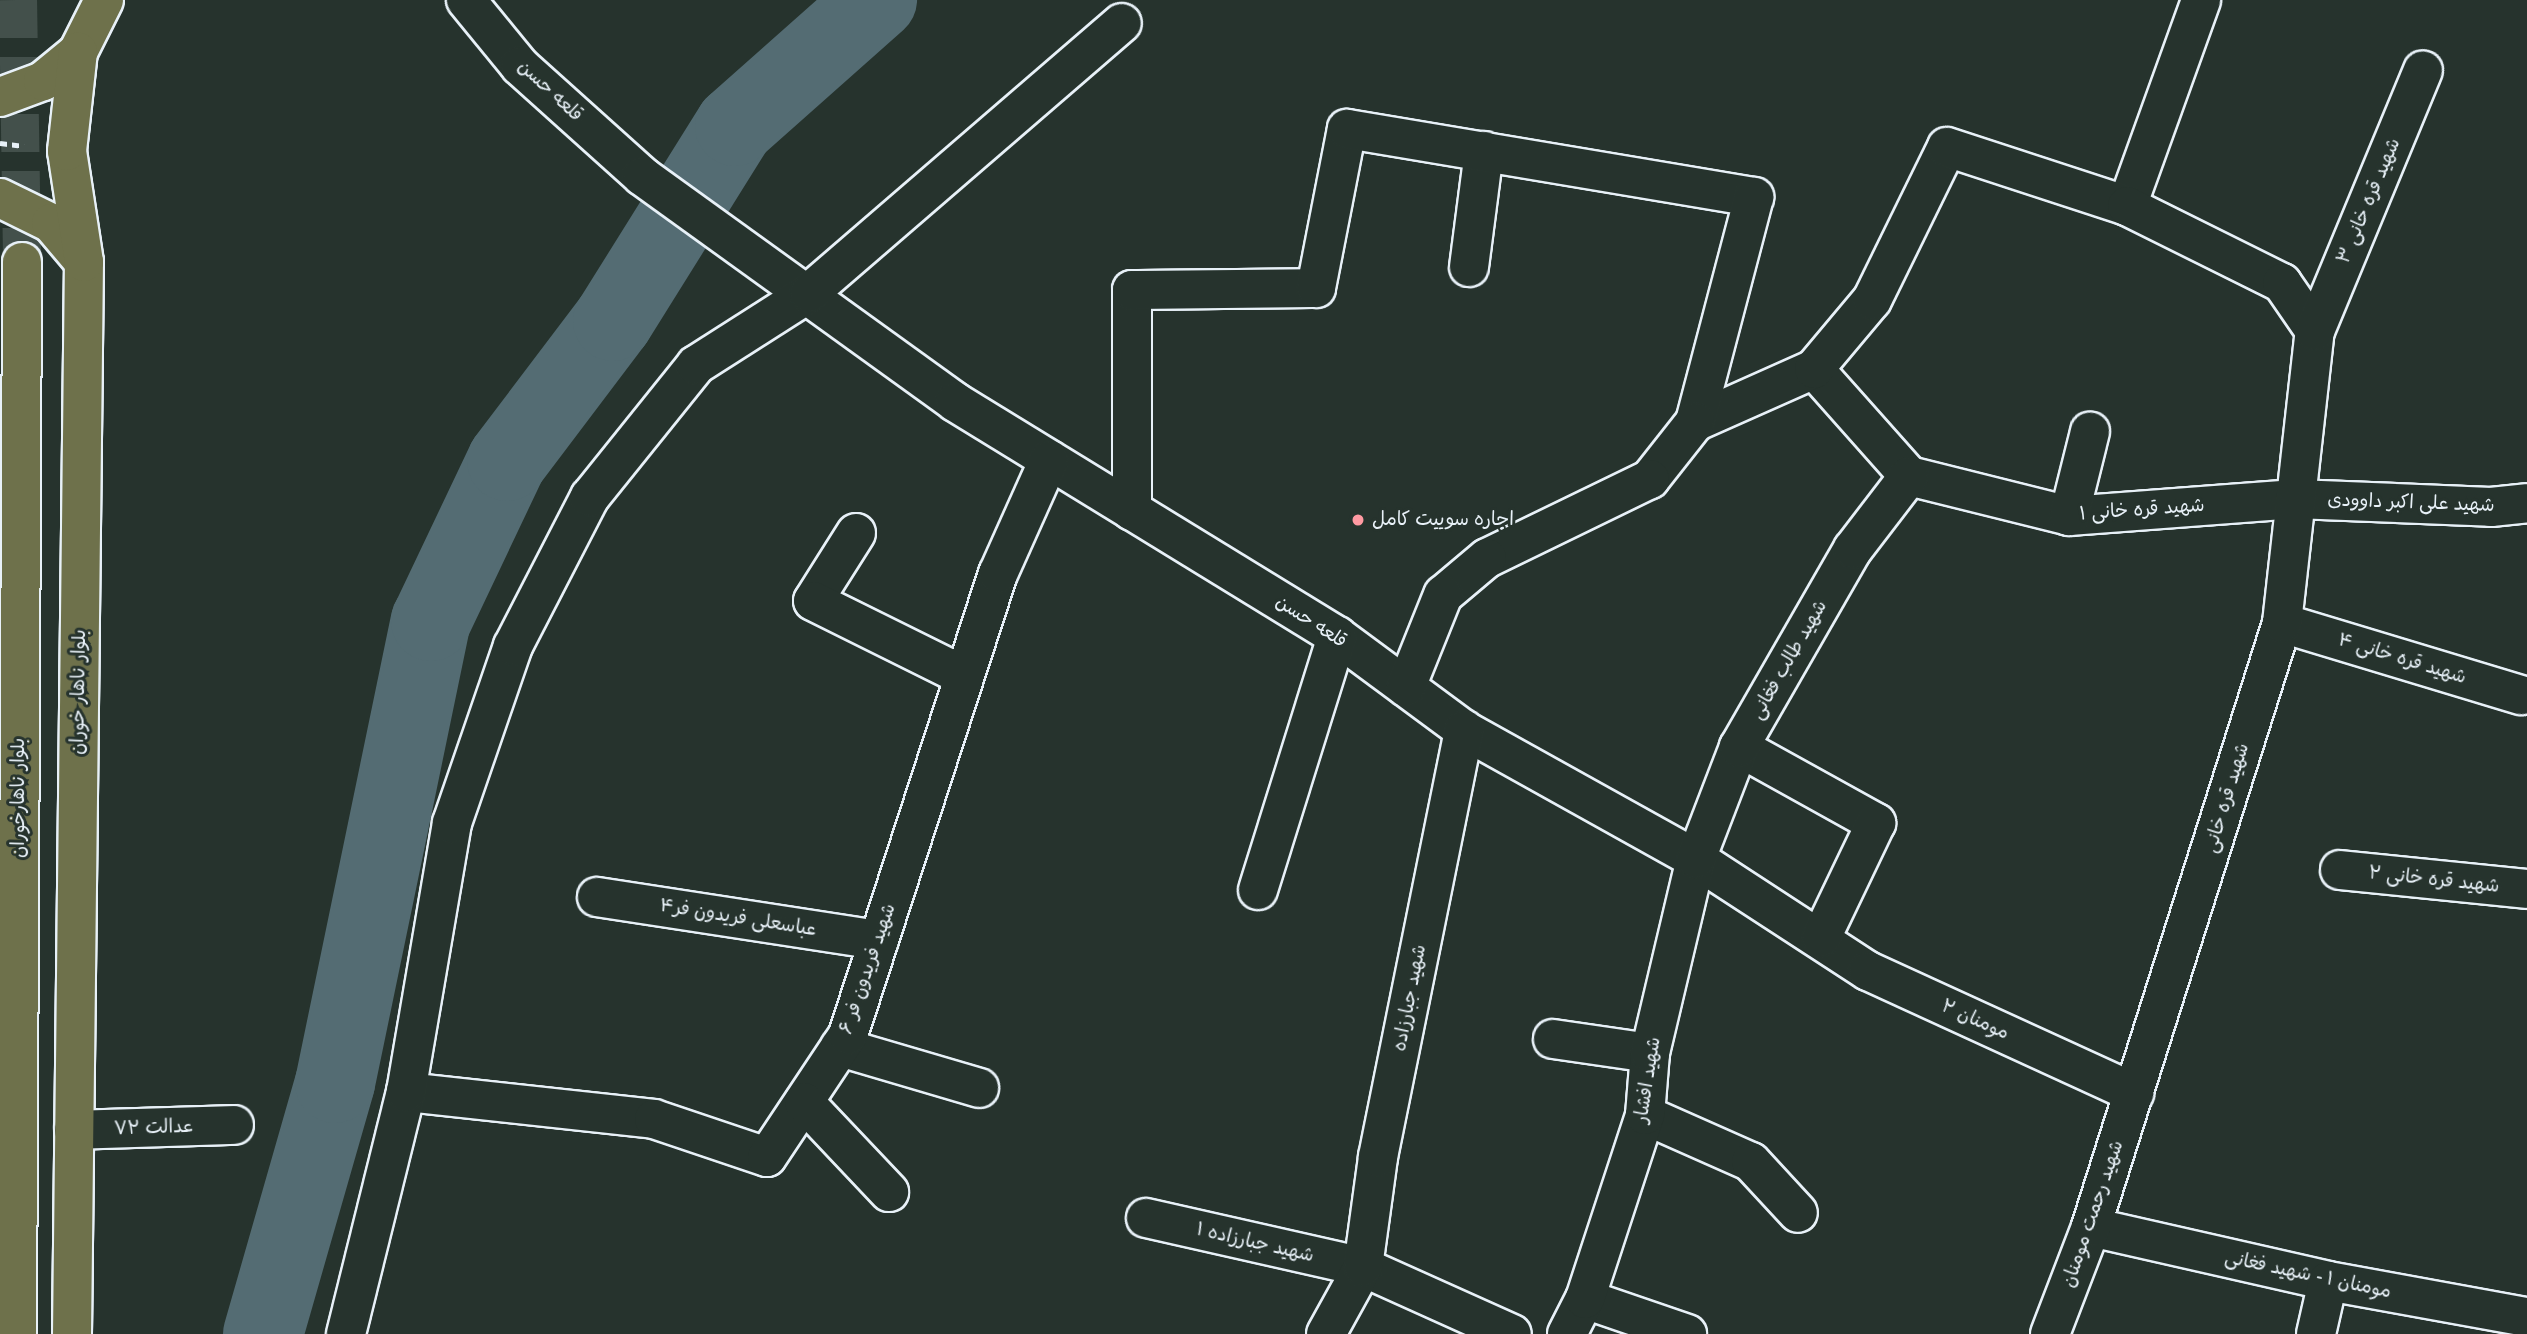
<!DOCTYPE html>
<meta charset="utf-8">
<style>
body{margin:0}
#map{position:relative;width:2527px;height:1334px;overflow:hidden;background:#26332d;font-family:"Balsamiq Sans","Playpen Sans Arabic",sans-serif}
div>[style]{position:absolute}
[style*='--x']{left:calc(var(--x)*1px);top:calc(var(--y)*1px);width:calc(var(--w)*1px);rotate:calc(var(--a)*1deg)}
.river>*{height:80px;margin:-40px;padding:0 40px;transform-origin:40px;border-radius:40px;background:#546c73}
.major-tunnel>*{height:38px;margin-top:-19px;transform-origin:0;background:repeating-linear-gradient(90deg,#43504b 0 38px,transparent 0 57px)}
.path>*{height:4.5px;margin-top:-2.25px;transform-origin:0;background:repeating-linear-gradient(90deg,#e8f1f8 0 7px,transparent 0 12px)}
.roads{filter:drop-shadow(2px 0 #e8f1f8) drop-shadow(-2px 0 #e8f1f8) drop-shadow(0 2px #e8f1f8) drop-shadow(0 -2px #e8f1f8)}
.minor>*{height:38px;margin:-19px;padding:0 19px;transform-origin:19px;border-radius:19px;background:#26332d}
.major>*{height:38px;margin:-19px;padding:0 19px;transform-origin:19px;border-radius:19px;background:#6e714b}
.dots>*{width:19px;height:19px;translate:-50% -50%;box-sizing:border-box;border:4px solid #26332d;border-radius:50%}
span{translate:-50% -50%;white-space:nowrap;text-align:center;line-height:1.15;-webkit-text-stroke:6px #26332d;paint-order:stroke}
.street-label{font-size:19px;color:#e8f1f8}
.poi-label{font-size:19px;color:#e8f1f8}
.left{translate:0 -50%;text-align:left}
</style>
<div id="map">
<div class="river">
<i style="--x:263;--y:1334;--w:261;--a:-74"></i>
<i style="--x:335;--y:1083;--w:472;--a:-78.3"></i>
<i style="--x:431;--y:621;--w:177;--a:-64.6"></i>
<i style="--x:507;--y:461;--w:176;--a:-52.9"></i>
<i style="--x:613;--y:321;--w:230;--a:-58"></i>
<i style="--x:735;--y:126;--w:190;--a:-41.6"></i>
</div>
<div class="major-tunnel">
<i style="--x:18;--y:0;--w:262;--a:89.1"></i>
</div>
<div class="path">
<i style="--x:0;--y:143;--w:24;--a:7"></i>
</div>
<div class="roads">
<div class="minor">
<i style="--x:466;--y:0;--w:85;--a:50.7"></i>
<i style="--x:520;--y:66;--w:164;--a:42"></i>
<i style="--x:642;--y:176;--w:386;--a:35.8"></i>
<i style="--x:955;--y:402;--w:448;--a:31.5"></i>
<i style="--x:1337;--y:636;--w:158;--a:36.5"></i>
<i style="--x:1464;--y:730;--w:265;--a:29.1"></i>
<i style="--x:1696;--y:859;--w:205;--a:33.1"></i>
<i style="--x:1868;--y:971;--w:293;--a:24.6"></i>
<i style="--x:2127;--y:206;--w:219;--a:-70.2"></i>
<i style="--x:1469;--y:267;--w:117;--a:-82.6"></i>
<i style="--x:1814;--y:369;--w:143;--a:48.4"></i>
<i style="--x:1695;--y:422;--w:130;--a:-24"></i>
<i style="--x:1814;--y:369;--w:90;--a:-50"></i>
<i style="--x:1872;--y:300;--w:170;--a:-63.9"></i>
<i style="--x:1947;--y:147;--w:189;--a:18.1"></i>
<i style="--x:2127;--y:206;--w:173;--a:26.4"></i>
<i style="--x:2282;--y:283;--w:58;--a:55.5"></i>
<i style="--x:1909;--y:476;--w:165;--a:14"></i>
<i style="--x:2069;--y:516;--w:227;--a:-4.3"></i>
<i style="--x:2295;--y:499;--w:196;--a:2.3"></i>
<i style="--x:2491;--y:507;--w:36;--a:-6"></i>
<i style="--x:1132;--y:511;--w:221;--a:-90"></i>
<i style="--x:1132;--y:290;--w:184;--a:-0.6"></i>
<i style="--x:1316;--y:288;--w:162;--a:-79"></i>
<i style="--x:1347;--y:129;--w:413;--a:9.5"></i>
<i style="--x:1754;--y:197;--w:233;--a:104.7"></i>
<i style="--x:1695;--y:422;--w:73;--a:128.3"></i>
<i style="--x:1650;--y:479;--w:181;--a:154.1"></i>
<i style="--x:1487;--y:558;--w:57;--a:139.9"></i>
<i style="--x:1443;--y:595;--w:99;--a:111.9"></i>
<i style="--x:2069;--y:516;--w:87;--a:-76"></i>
<i style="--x:856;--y:533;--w:80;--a:122.3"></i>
<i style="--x:813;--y:601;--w:169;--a:26.4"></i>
<i style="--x:2282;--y:623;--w:250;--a:16.8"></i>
<i style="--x:1739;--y:747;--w:157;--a:29"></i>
<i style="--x:1876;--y:823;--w:127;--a:115.6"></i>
<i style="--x:2340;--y:870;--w:188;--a:5.8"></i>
<i style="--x:1258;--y:890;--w:266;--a:-72.7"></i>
<i style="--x:597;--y:897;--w:285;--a:8.7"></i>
<i style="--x:1553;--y:1039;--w:98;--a:8.2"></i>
<i style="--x:840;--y:1047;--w:145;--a:16.4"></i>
<i style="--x:406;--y:1092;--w:249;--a:6.2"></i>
<i style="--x:654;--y:1119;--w:119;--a:18.6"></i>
<i style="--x:767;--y:1157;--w:146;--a:-56.4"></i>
<i style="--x:848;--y:1035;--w:485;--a:-72"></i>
<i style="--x:998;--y:574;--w:125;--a:-65.9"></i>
<i style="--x:804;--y:1102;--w:124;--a:46.6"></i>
<i style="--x:1645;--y:1115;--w:116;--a:23.9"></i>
<i style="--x:1751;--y:1162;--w:69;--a:47.3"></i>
<i style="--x:74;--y:1130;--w:160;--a:-1.8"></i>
<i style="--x:1146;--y:1218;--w:222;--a:12.7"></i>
<i style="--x:1363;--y:1267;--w:163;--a:24.2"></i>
<i style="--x:2091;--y:1227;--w:243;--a:12.8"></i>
<i style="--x:2328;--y:1281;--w:202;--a:10.3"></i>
<i style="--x:1585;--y:1299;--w:108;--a:18.9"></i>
<i style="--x:346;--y:1334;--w:249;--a:-76.1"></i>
<i style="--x:406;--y:1092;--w:273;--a:-80.3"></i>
<i style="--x:452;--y:823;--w:187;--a:-71"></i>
<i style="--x:513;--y:646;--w:168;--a:-62.7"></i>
<i style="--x:590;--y:497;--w:169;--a:-51.2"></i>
<i style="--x:696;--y:365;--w:134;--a:-32.5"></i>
<i style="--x:809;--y:293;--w:413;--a:-40.8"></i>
<i style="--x:1326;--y:1334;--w:77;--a:-61.1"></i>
<i style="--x:1363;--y:1267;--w:111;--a:-82.2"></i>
<i style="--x:1378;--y:1157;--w:436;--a:-78.6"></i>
<i style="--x:1567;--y:1334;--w:39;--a:-63"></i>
<i style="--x:1585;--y:1299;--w:194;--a:-71.9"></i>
<i style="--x:1645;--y:1115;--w:62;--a:-85.4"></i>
<i style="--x:1650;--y:1053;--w:199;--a:-76.7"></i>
<i style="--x:1696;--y:859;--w:120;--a:-69"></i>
<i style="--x:1739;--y:747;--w:228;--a:-60.1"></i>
<i style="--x:1853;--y:549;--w:92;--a:-52.5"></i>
<i style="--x:2050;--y:1334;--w:115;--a:-69"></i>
<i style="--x:2091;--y:1227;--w:633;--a:-72.45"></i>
<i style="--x:2282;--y:623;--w:294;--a:-83.6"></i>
<i style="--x:2315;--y:331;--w:282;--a:-67.5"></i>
<i style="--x:2316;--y:1334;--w:54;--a:-77.2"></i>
</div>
<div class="major">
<i style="--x:0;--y:97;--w:46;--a:-20.4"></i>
<i style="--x:43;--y:81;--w:45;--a:-39.6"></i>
<i style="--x:78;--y:52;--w:58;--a:-63.4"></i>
<i style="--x:0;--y:198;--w:57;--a:26.1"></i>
<i style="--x:51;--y:223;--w:51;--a:49.8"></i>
<i style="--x:17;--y:1334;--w:1072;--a:-89.73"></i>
<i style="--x:72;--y:1334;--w:1072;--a:-89.36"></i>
<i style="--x:84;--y:262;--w:112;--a:-98.7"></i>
<i style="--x:67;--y:151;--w:100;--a:-83.7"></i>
</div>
</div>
<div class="dots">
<i style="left:1358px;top:520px;background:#ff9aa2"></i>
</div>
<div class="street-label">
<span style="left:550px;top:91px;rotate:43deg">قلعه حسن</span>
<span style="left:2369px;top:201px;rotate:-67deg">شهید قره خانی ۳</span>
<span style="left:2411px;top:503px;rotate:2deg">شهید علی اکبر داوودی</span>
<span style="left:2142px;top:510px;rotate:-4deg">۱ شهید قره خانی</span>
<span style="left:1311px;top:622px;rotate:33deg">قلعه حسن</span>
<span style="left:2402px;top:659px;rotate:17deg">۴ شهید قره خانی</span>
<span style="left:1789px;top:660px;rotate:-60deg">شهید طالب فغانی</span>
<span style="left:79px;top:692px;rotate:-89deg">بلوار ناهار خوران</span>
<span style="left:19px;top:798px;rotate:-90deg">بلوار ناهارخوران</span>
<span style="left:2227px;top:798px;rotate:-73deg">شهید قره خانی</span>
<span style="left:2434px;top:880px;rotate:6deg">۲ شهید قره خانی</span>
<span style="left:738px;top:918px;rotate:9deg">عباسعلی فریدون فر۴</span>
<span style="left:868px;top:969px;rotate:-71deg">شهید فریدون فر ۶</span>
<span style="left:1410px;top:998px;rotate:-79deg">شهید جبارزاده</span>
<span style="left:1975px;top:1020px;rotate:24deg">۲ مومنان</span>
<span style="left:1648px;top:1080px;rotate:-81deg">شهید افشار</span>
<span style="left:154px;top:1128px;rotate:-2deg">۷۲ عدالت</span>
<span style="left:2093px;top:1214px;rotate:-71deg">شهید رحمت مومنان</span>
<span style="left:1255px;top:1243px;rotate:13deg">۱ شهید جبارزاده</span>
<span style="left:2308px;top:1275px;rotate:12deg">مومنان ۱ - شهید فغانی</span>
</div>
<div class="poi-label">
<span class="left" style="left:1372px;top:520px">اجاره سوییت کامل</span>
</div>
</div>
